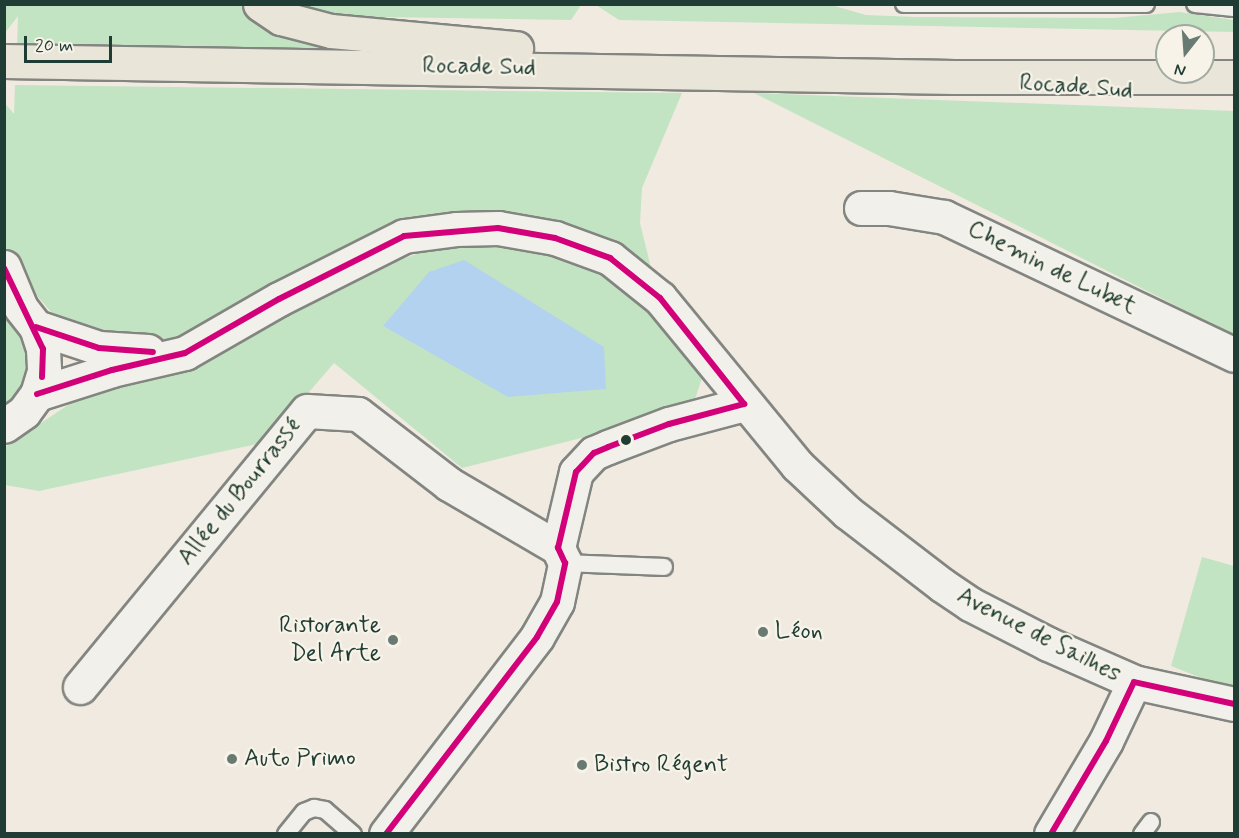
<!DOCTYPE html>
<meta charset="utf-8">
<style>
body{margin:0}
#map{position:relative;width:1239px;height:838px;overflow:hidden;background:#f1eae1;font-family:Mynerve,sans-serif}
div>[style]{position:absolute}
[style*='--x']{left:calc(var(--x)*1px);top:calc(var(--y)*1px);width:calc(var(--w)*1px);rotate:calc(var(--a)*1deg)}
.green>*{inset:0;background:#c3e4c2}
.water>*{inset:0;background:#b3d2ef}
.roads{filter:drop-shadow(2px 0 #838580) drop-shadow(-2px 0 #838580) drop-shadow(0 2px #838580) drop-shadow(0 -2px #838580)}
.service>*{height:16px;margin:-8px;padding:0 8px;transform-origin:8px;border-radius:8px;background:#f2f0eb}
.minor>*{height:33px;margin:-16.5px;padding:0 16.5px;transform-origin:16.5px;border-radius:16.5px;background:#f2f0eb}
.tertiary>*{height:33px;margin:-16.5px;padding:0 16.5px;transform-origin:16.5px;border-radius:16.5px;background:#f2f0eb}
.primary>*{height:33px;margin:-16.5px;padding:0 16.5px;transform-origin:16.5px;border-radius:16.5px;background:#eae5d9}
.bus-1>*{height:6px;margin:-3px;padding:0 3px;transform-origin:3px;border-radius:3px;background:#d20179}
.dots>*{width:16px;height:16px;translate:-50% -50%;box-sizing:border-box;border:3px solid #f7f3e8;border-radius:50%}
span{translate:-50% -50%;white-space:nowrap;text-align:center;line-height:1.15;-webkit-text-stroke:4.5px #f7f3e8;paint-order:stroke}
.street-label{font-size:24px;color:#1f3d34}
.poi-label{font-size:24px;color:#1f3d34}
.right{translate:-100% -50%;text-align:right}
.left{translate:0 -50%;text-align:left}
.frame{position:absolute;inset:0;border:6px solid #1f3d34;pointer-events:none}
.north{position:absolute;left:1155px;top:24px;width:60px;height:60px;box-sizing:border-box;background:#f7f3e8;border:2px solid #a1aaa0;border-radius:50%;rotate:197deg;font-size:16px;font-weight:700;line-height:24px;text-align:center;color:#1f3d34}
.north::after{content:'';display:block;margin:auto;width:21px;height:27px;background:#687a71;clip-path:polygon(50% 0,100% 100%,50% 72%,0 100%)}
.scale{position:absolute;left:24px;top:36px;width:88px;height:27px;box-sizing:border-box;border:3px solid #1f3d34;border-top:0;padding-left:8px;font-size:18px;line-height:21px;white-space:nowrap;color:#1f3d34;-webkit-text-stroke:4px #f7f3e8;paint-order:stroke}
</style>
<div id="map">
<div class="green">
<i style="clip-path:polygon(241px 4px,268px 23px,332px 48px,325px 53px,17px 47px,18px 16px,5px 33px,5px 5px)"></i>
<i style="clip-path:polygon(286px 5px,581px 5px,571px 20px,317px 16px)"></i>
<i style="clip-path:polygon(831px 5px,866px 15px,916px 17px,1114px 18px,1180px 12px,1234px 20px,1234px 32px,619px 20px,596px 5px)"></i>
<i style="clip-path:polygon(15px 85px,682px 93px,642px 188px,640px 223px,652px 272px,500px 216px,191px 333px,155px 345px,126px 345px,58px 320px,18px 274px,6px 249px,4px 102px,14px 114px)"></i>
<i style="clip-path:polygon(754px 93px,1234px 111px,1234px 335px,951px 192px)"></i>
<i style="clip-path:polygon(478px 244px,538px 249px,571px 260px,610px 277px,634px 294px,699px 365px,702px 378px,694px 402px,684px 412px,462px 468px,334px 363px,266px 442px,39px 491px,5px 485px,5px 447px,77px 399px,180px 372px,379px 266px,442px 246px)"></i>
<i style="clip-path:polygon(4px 317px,17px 326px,27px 344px,30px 364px,25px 384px,4px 408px)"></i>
<i style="clip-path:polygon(1202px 557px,1234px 566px,1234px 691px,1171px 666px)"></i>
</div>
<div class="water">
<i style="clip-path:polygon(464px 260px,604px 347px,606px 389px,508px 397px,383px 326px,429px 272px)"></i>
</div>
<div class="roads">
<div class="service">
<i style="--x:904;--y:4;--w:242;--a:0"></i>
<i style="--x:1195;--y:4;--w:39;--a:6"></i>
<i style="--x:565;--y:563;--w:99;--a:2.3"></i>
<i style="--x:286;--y:834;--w:28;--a:-51"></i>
<i style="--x:304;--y:812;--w:11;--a:-22"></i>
<i style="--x:314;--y:808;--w:11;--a:10"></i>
<i style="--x:325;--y:810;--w:37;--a:41"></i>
<i style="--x:1142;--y:834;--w:15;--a:-53"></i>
</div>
<div class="minor">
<i style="--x:861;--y:208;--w:28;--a:0"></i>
<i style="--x:889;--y:208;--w:56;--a:9.3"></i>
<i style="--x:944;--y:217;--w:321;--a:25.4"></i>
<i style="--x:80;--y:687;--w:357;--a:-50.6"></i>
<i style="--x:307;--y:411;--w:51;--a:3.4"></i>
<i style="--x:358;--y:414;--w:115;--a:37.6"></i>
<i style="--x:449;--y:484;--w:126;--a:30.4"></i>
<i style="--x:386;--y:834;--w:248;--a:-52.5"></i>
<i style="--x:537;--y:637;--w:40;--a:-60.3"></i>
<i style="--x:557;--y:602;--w:40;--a:-78"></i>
<i style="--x:565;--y:563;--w:17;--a:-115"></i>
<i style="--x:558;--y:548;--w:78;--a:-76.7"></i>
<i style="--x:576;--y:472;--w:26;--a:-47"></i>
<i style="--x:594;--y:453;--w:15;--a:-23"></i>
<i style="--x:608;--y:447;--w:65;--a:-20.7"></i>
<i style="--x:669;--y:424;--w:78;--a:-14.9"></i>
<i style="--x:1051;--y:834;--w:108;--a:-59.4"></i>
<i style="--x:1106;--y:741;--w:65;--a:-64.6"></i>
</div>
<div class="tertiary">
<i style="--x:4;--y:267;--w:44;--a:67.5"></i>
<i style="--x:21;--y:308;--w:24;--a:52"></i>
<i style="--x:36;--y:327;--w:23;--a:72"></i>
<i style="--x:43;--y:349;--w:22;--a:87"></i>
<i style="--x:44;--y:371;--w:24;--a:107"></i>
<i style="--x:37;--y:394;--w:22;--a:126"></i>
<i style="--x:24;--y:412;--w:24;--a:145"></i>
<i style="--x:36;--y:327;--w:66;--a:18.4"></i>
<i style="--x:99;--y:348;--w:49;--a:3.5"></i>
<i style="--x:37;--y:394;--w:79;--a:-17.7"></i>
<i style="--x:112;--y:370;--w:75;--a:-13.1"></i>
<i style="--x:185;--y:353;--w:108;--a:-29.9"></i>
<i style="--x:279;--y:299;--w:140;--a:-26.7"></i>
<i style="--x:404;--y:236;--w:52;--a:-7.7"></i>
<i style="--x:456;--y:229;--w:42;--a:-1.4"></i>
<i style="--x:498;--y:228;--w:58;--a:10"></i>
<i style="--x:555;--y:238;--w:59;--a:20"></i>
<i style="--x:610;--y:258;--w:64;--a:38.7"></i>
<i style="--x:660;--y:298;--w:216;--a:50.6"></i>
<i style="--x:797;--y:465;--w:69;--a:43.2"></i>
<i style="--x:847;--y:512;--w:120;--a:37.5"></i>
<i style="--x:942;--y:585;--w:34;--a:34"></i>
<i style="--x:970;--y:604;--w:88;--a:27.1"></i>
<i style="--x:1048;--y:644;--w:94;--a:23.8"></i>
<i style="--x:1134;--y:682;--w:102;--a:12.4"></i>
</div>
<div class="primary">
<i style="--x:260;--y:4;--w:25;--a:34"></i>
<i style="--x:281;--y:18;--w:52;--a:14.6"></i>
<i style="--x:331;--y:31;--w:186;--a:5.3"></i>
<i style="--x:4;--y:61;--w:950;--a:0.96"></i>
<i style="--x:954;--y:77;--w:280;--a:0"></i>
</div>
</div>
<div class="bus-1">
<i style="--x:4;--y:268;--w:90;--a:64.3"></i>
<i style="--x:43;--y:349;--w:28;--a:92"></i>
<i style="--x:36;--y:327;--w:66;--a:18.4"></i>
<i style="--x:99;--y:348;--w:54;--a:4.2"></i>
<i style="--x:37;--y:394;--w:79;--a:-17.7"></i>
<i style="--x:112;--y:370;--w:75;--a:-13.1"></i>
<i style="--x:185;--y:353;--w:108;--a:-29.9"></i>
<i style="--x:279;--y:299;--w:140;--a:-26.7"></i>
<i style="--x:404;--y:236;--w:94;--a:-4.9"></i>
<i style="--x:498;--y:228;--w:58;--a:10"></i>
<i style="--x:555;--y:238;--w:59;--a:20"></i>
<i style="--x:610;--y:258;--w:64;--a:38.7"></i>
<i style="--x:660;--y:298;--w:135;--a:51.6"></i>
<i style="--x:1134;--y:682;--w:102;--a:12.4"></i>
<i style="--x:386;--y:834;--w:248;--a:-52.5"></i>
<i style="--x:537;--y:637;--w:40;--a:-60.3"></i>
<i style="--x:557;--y:602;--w:40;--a:-78"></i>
<i style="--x:565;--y:563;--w:17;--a:-115"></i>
<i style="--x:558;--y:548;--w:78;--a:-76.7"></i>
<i style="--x:576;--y:472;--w:26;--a:-47"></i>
<i style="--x:594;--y:453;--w:15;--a:-23"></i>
<i style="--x:608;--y:447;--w:65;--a:-20.7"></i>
<i style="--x:669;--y:424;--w:78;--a:-14.9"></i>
<i style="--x:1051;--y:834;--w:108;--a:-59.4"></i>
<i style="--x:1106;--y:741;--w:65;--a:-64.6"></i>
</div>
<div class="dots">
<i style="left:626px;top:440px;background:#1f3d34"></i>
<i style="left:763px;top:632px;background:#687a71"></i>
<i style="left:393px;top:640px;background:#687a71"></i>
<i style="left:232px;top:759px;background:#687a71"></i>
<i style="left:582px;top:765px;background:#687a71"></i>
</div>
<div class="street-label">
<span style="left:479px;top:67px;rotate:1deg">Rocade Sud</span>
<span style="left:1076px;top:87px;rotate:4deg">Rocade Sud</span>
<span style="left:1052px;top:268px;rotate:26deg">Chemin de Lubet</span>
<span style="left:240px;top:492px;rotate:-51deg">Allée du Bourrassé</span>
<span style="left:1039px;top:635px;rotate:27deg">Avenue de Sailhes</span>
</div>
<div class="poi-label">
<span class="right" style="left:381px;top:640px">Ristorante<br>Del Arte</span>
<span class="left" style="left:775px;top:632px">Léon</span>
<span class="left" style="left:244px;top:759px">Auto Primo</span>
<span class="left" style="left:594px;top:765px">Bistro Régent</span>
</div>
<div class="frame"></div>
<div class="north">N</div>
<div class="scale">20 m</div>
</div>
